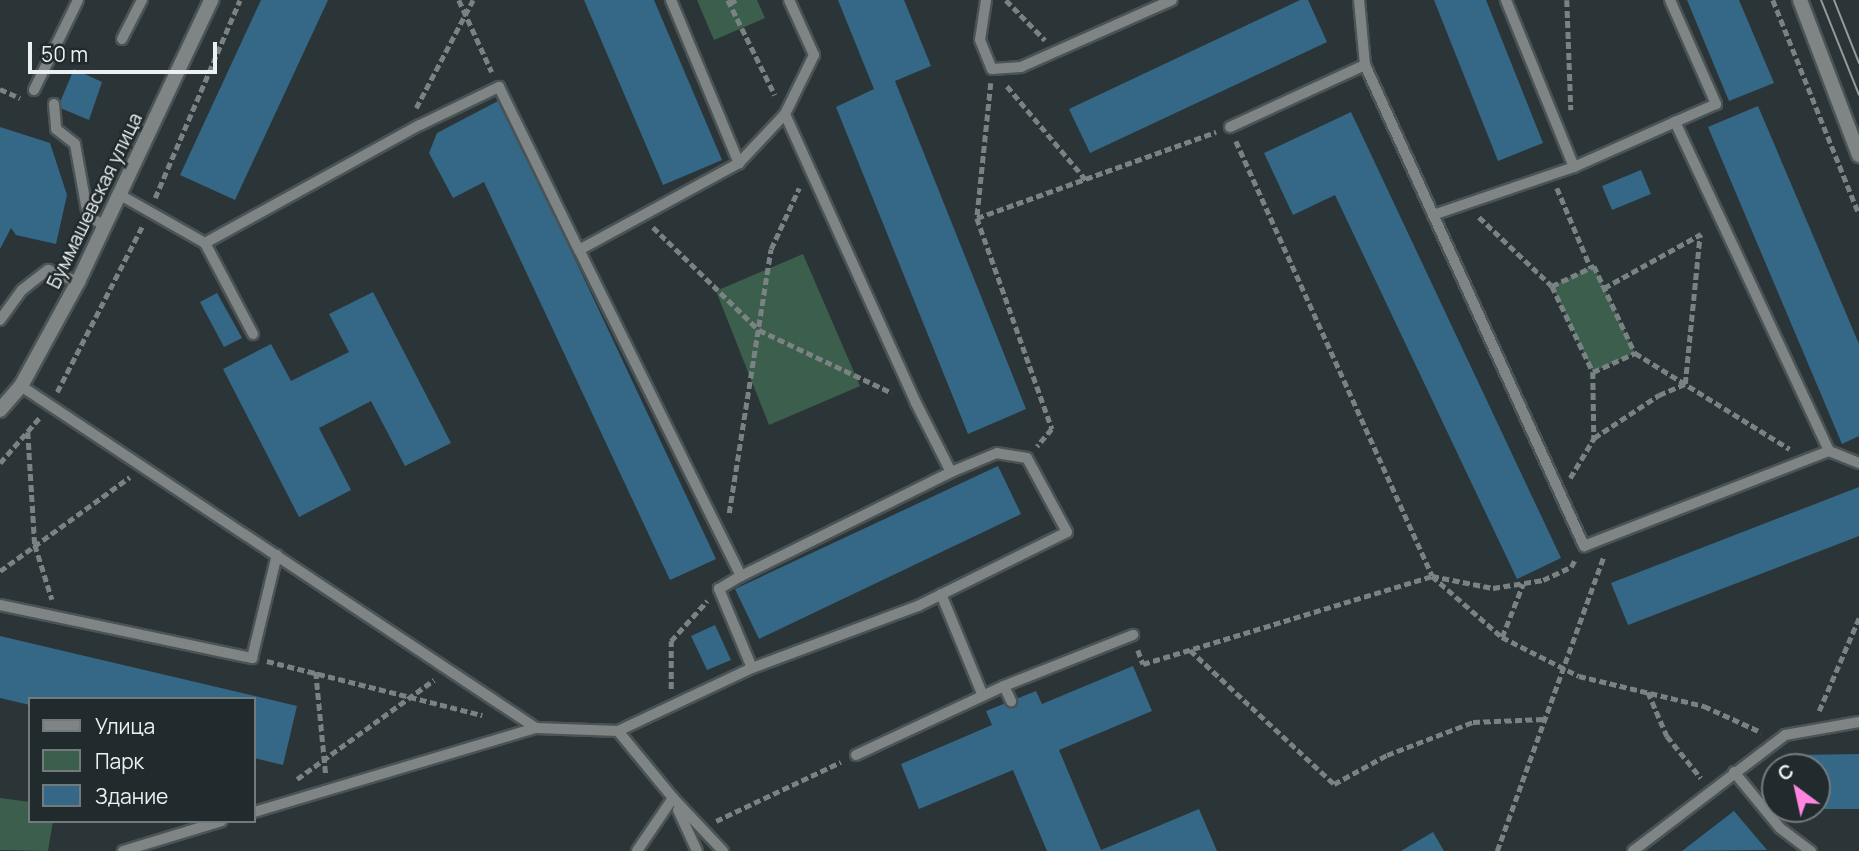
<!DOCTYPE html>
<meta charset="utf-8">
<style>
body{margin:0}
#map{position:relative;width:1859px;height:851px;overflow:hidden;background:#2b3537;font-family:Manrope,sans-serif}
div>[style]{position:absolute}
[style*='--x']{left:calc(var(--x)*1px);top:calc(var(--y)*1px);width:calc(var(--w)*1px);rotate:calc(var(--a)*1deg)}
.green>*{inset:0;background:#3c5e4d}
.building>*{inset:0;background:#356886}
.path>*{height:4.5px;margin-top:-2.25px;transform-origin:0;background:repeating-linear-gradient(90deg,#7a8283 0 7px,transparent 0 10.5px)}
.roads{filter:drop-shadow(2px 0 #4a5355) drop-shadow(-2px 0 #4a5355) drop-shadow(0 2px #4a5355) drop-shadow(0 -2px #4a5355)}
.service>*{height:10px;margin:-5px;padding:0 5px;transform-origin:5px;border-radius:5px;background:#7f8484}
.minor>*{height:14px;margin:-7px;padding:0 7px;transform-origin:7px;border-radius:7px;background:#7f8484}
.tram>*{height:2px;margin:-1px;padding:0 1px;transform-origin:1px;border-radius:1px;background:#949c9d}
span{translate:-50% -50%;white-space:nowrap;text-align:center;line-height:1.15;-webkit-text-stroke:5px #212b2d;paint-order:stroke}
.street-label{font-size:19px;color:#ebf1f2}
.legend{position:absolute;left:28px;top:697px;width:228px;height:126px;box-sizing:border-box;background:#212b2d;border:2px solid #727a7c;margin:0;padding:9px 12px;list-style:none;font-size:21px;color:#ebf1f2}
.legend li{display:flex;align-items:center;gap:14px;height:35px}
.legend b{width:35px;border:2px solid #727a7c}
.north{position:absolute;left:1761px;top:753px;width:70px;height:70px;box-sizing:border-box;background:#212b2d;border:2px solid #727a7c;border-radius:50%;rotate:327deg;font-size:19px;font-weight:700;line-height:28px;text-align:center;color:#ebf1f2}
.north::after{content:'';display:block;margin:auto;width:24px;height:32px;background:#fe86e0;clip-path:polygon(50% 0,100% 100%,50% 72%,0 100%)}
.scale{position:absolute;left:28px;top:42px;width:189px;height:32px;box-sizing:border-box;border:4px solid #ebf1f2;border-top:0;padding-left:9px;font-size:21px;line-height:24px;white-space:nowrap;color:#ebf1f2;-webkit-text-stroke:5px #212b2d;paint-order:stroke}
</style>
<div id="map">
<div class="green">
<i style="clip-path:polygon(697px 0,757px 0,765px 18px,714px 40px)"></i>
<i style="clip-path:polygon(803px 254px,860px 386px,769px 425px,716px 291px)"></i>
<i style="clip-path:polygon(1594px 266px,1635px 353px,1593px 372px,1552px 286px)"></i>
<i style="clip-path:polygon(0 798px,30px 802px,30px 821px,53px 821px,48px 851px,0 850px)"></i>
</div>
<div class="building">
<i style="clip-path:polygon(261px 0,328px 0,235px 200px,180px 175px)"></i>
<i style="clip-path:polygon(584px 0,654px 0,722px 160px,663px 185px)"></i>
<i style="clip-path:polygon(838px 0,904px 0,931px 66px,895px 81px,1026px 409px,968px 434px,836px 107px,874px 89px)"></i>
<i style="clip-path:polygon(1300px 0,1308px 0,1327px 42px,1090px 153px,1069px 109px)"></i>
<i style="clip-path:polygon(1434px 0,1486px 0,1543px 143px,1498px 161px)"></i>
<i style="clip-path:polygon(1687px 0,1739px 0,1774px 83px,1729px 101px)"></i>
<i style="clip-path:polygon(74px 69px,102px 82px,89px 120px,58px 107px)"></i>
<i style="clip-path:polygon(500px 100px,716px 559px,670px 580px,484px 182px,453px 198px,429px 153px,437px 133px)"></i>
<i style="clip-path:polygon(1758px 106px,1859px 344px,1859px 436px,1842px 444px,1708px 127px)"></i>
<i style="clip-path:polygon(1351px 112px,1561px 558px,1517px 579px,1335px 195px,1293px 215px,1264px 153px)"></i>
<i style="clip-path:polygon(0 127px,50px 143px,67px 195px,56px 244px,16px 235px,11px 228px,0 249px)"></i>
<i style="clip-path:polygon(1641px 170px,1651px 194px,1612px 210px,1602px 186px)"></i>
<i style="clip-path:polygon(373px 292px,451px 443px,405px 466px,371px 401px,319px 428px,351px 490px,299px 517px,223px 369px,271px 344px,291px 381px,349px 352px,329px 314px)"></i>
<i style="clip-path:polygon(217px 293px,242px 338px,224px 347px,200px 302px)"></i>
<i style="clip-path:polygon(998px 466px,1021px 514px,759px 639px,735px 589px)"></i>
<i style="clip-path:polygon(1859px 487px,1859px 536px,1628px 625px,1611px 583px)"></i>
<i style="clip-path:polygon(715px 625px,731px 660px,707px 670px,691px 636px)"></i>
<i style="clip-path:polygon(0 636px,297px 706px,283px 765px,254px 758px,254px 699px,30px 699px,30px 705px,0 698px)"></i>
<i style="clip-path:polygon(1133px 666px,1152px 711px,1059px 750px,1101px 850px,1199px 809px,1217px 851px,1047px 851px,1013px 770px,919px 809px,901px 764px,992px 725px,986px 711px,1036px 691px,1042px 704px)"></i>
<i style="clip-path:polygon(1859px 754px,1859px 809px,1817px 809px,1817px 767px,1798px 767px,1797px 755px)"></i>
<i style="clip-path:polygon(1734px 811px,1767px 850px,1682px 851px)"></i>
<i style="clip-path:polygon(1433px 832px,1444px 851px,1401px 851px)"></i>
</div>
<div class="path">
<i style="--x:459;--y:0;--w:79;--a:65.4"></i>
<i style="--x:728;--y:0;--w:106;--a:63.7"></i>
<i style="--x:1006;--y:0;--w:56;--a:45.7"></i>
<i style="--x:1567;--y:0;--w:110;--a:87.9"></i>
<i style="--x:1773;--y:0;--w:231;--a:68.1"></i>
<i style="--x:730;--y:3;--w:7;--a:-27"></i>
<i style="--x:991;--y:83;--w:136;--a:95.9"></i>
<i style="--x:977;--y:218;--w:224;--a:70.4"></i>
<i style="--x:1052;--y:429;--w:23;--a:130"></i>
<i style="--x:1007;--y:86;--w:124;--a:49.9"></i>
<i style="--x:0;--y:89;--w:22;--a:24"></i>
<i style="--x:416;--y:108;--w:122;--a:-62.2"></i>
<i style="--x:1236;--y:141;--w:477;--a:65.7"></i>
<i style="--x:1432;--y:576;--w:62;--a:11.1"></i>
<i style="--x:1493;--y:588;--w:51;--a:-9.1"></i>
<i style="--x:1543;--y:580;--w:31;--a:-25"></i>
<i style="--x:1571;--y:567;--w:10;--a:-61"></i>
<i style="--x:1557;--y:188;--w:87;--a:67"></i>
<i style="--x:155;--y:198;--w:215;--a:-66.8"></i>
<i style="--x:1479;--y:217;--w:100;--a:43.4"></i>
<i style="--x:1552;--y:286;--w:95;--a:64.5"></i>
<i style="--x:1593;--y:372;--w:66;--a:89.1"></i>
<i style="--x:977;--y:218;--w:254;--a:-19.8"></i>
<i style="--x:653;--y:227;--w:148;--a:44.2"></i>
<i style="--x:759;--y:330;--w:147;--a:25.3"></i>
<i style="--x:1552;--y:286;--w:47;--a:-25.5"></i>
<i style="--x:1594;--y:266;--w:96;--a:64.8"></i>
<i style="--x:1635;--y:353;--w:182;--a:31.8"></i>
<i style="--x:1604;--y:288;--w:111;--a:-29.1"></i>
<i style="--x:1593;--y:372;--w:46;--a:-24.3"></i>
<i style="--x:57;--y:392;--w:188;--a:-62.8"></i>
<i style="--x:28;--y:432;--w:113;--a:86.5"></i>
<i style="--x:35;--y:545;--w:57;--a:72.5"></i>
<i style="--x:0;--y:463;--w:62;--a:-48.9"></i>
<i style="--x:1570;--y:478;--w:47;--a:-59"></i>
<i style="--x:1594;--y:438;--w:78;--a:-33.5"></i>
<i style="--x:1659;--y:395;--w:28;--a:-23"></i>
<i style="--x:1685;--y:384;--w:150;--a:-84.3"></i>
<i style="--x:729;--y:513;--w:267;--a:-81"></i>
<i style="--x:771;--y:249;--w:67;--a:-65.3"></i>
<i style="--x:0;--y:571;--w:160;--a:-35.9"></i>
<i style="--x:1502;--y:637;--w:57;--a:-68.4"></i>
<i style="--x:1138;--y:650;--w:15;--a:70"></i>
<i style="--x:1143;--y:664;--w:302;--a:-16.9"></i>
<i style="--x:1432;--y:576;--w:93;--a:41.1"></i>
<i style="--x:1502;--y:637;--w:86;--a:26.9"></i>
<i style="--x:1579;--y:676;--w:129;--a:13.5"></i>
<i style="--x:1704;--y:706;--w:63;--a:24.5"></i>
<i style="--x:1190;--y:650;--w:197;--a:42.9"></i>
<i style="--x:1334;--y:784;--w:60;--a:-28.7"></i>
<i style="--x:1387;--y:755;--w:92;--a:-21"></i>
<i style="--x:1473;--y:722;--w:73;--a:-2.4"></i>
<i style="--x:267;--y:661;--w:222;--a:14.1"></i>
<i style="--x:316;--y:672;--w:103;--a:84.5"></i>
<i style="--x:671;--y:689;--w:48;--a:-90"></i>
<i style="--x:671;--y:641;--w:54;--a:-48"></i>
<i style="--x:1648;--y:692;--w:48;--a:66.6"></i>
<i style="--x:1667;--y:736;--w:54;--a:51"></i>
<i style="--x:1819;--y:711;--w:101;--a:-66.7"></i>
<i style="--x:297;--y:779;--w:169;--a:-35.9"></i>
<i style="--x:716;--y:821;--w:138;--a:-25.3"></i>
<i style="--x:1497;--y:851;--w:314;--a:-70.1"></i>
</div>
<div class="roads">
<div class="service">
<i style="--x:671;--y:0;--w:177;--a:67.4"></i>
<i style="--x:986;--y:0;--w:40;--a:98.5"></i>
<i style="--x:980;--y:40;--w:31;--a:68"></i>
<i style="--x:992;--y:69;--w:29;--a:-4"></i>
<i style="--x:1021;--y:67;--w:165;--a:-23.9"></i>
<i style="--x:1359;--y:0;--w:65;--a:84.7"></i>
<i style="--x:1365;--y:65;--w:529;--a:65.52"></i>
<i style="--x:1584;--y:546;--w:263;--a:-21.2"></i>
<i style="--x:1829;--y:451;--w:32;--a:22"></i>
<i style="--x:1670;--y:0;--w:114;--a:66.1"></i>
<i style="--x:1716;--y:104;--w:45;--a:156.3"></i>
<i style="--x:1675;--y:122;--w:363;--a:64.9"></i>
<i style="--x:122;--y:39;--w:44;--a:-62.9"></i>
<i style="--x:34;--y:90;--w:100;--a:-63.9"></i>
<i style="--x:54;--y:104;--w:25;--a:85"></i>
<i style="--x:56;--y:129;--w:24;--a:38"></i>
<i style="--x:75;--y:144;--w:73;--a:79.8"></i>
<i style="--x:88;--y:216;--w:20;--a:30"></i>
<i style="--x:1230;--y:127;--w:149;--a:-24.7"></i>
<i style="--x:1574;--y:167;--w:111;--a:-24"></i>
<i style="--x:122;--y:196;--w:95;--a:29.5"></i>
<i style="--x:205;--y:243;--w:245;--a:-28.8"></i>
<i style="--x:420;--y:125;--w:88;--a:-25.7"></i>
<i style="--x:499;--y:87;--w:182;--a:63.9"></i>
<i style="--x:1433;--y:215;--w:149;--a:-18.8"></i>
<i style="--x:1574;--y:167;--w:180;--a:-112.2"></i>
<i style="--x:205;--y:243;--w:103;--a:62.2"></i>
<i style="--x:0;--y:320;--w:37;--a:-54"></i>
<i style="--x:22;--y:290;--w:33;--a:-38"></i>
<i style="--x:48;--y:270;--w:32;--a:22"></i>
<i style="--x:21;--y:386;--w:618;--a:33.59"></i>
<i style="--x:536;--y:728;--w:82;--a:2.1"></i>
<i style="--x:618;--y:731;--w:87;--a:50.6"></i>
<i style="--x:673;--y:798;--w:64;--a:124.2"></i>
<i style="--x:741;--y:576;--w:234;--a:-26.3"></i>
<i style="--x:951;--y:472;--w:77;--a:-116.9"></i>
<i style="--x:916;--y:403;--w:317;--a:-114.4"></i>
<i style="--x:941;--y:594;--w:110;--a:67.6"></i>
<i style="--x:0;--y:605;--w:258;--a:11.9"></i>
<i style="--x:252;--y:658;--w:106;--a:-76.4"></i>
<i style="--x:752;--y:668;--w:177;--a:-20.5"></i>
<i style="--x:918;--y:606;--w:166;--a:-26.4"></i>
<i style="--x:1067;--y:532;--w:84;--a:-118.4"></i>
<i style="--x:1027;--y:458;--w:30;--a:-171"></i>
<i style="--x:997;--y:453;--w:50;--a:157.6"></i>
<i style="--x:1004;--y:686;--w:139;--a:-21.6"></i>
<i style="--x:618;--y:731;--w:148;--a:-25.2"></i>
<i style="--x:752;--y:668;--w:86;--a:-112.7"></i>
<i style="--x:719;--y:589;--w:26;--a:-31"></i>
<i style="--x:741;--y:576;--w:364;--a:-116.4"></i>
<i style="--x:579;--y:250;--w:182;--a:-28.5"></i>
<i style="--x:739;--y:163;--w:67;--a:-46.8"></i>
<i style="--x:785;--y:114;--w:66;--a:-63.8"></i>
<i style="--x:814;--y:55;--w:60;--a:-114.4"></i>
<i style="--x:856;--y:755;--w:163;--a:-25"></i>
<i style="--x:1004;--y:686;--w:17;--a:65"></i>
<i style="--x:1734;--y:772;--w:72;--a:50.6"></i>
<i style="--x:1780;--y:828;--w:39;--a:37"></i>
<i style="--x:673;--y:798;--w:73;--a:46.7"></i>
<i style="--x:678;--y:810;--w:45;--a:65.1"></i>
<i style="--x:254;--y:812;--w:294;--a:-16.6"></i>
<i style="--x:123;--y:851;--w:103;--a:-16.9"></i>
<i style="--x:1633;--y:851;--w:191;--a:-37.3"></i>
<i style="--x:1785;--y:735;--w:75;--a:-10"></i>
</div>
<div class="minor">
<i style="--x:1800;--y:0;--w:166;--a:69.2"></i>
<i style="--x:0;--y:410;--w:32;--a:-49"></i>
<i style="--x:21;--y:386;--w:119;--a:-61.3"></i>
<i style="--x:78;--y:282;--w:312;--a:-64.7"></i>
</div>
</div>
<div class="tram">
<i style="--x:1821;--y:0;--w:102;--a:68.2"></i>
<i style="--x:1834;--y:0;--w:68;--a:68.4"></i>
</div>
<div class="street-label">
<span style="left:95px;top:201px;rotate:-64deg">Буммашевская улица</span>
</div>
<ul class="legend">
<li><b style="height:9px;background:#7f8484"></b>Улица</li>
<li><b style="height:19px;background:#3c5e4d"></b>Парк</li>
<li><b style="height:19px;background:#356886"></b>Здание</li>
</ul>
<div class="north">С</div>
<div class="scale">50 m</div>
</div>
